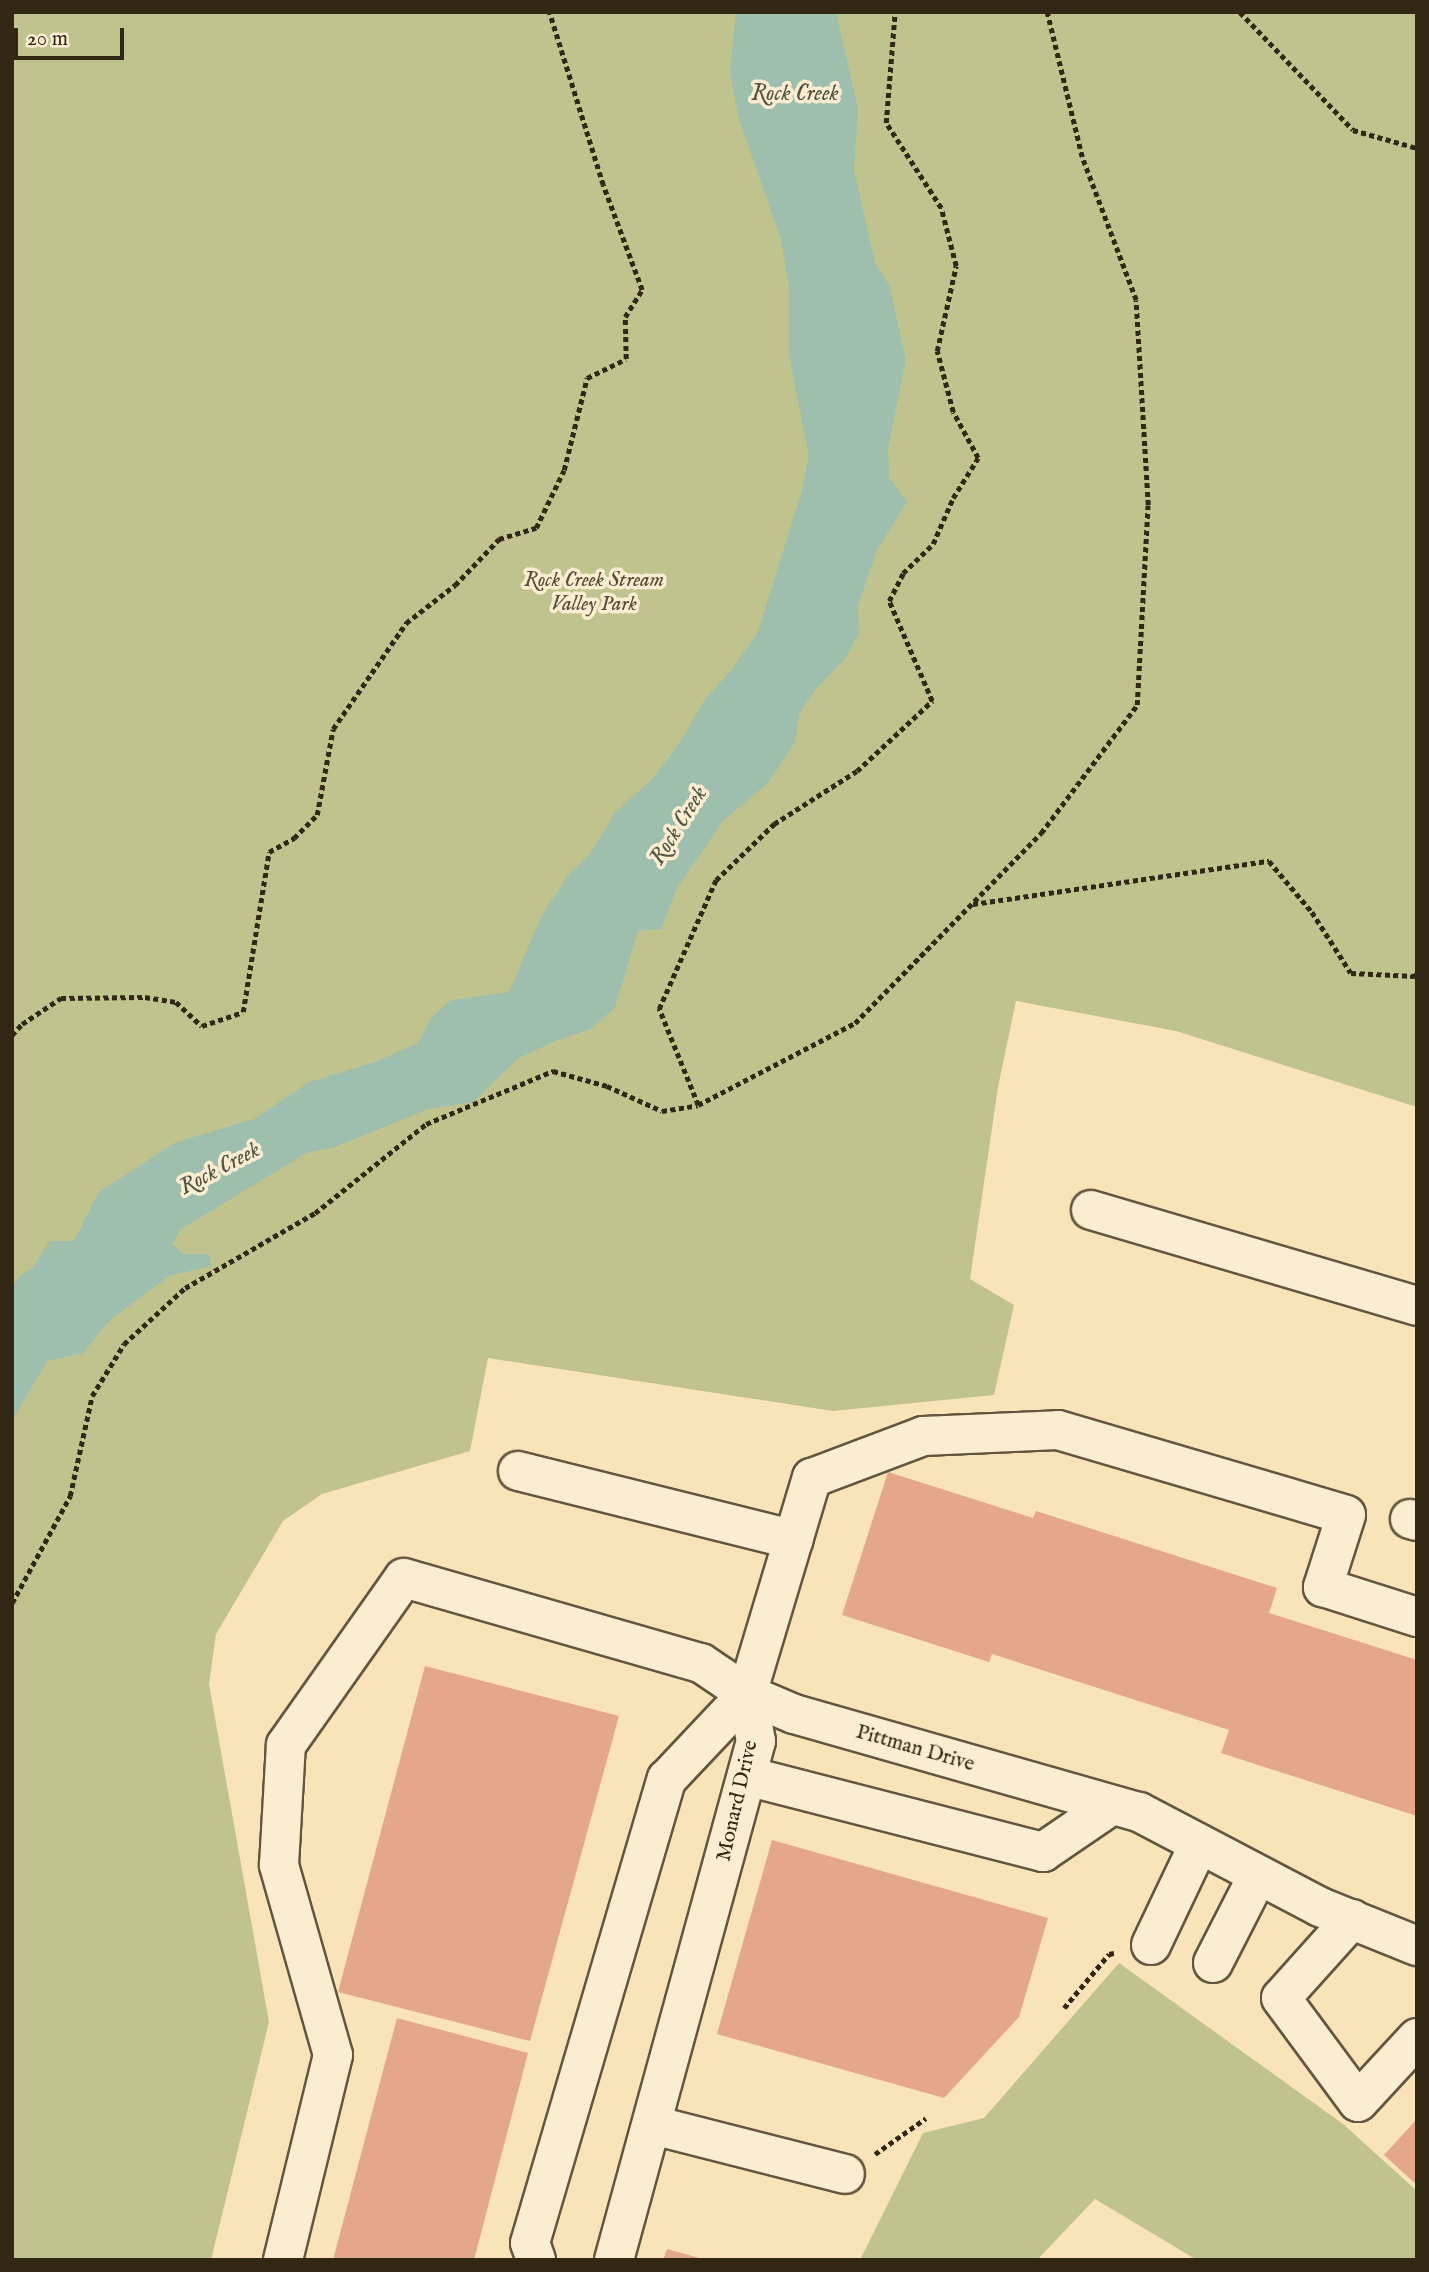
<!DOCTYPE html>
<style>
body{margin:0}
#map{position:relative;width:1429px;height:2272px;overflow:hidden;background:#f9e4b9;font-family:"IM FELL English",serif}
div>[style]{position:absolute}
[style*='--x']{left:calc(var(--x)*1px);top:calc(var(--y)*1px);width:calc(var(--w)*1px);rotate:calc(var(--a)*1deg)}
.green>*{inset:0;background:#c0c38d}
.water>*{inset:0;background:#9ebfae}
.building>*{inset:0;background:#e4a78a}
.path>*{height:4.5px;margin-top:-2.25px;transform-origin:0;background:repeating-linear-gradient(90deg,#322615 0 5px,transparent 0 8.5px)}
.roads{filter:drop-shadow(2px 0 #64563e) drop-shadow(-2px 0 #64563e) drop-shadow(0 2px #64563e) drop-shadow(0 -2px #64563e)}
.minor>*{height:38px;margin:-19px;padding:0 19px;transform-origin:19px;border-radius:19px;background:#fbedd2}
span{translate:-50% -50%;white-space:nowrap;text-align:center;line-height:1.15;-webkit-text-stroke:7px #fbedd2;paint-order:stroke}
.park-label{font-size:21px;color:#564d33;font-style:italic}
.street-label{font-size:21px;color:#322615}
.water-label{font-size:23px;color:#525443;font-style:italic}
.frame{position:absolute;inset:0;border:14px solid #322615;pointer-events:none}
.scale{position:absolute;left:14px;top:28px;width:110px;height:32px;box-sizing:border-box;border:4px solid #322615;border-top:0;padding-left:9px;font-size:21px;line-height:24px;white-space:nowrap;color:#322615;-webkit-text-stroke:5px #fbedd2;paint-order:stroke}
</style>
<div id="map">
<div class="green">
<i style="clip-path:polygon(12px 12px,1417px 12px,1417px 1107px,1176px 1031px,1016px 1001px,998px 1087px,970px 1279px,1014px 1305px,994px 1395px,833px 1411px,488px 1358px,470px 1451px,322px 1494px,283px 1521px,216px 1634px,209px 1684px,269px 2022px,211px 2260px,12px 2260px)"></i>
<i style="clip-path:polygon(1119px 1963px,1343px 2124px,1417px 2191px,1417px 2260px,1197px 2260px,1095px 2199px,1037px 2260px,860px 2260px,923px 2133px,984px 2118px)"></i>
</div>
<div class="water">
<i style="clip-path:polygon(736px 12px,836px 12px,858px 109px,854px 170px,875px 263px,889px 285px,906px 360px,888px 448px,889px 478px,907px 502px,877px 550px,858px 606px,859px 633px,844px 660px,814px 691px,799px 714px,795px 742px,769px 782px,723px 821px,677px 888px,661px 929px,638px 931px,615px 1007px,591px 1029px,555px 1041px,519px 1058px,473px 1102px,428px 1109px,335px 1147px,306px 1153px,180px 1230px,172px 1244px,183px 1254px,209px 1254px,211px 1266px,169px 1276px,111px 1319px,83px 1353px,47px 1361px,12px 1421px,12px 1286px,20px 1276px,32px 1268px,50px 1241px,74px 1241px,98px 1193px,174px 1143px,254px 1119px,309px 1082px,375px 1062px,418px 1043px,431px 1018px,451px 1000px,509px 992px,542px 915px,570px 873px,590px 854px,615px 813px,654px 777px,682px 739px,705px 699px,731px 671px,758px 632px,802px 490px,809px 456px,789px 355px,789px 286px,781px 240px,738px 116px,730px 71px)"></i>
</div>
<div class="building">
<i style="clip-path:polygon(888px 1472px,1033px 1518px,1036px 1511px,1277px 1588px,1269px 1613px,1417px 1660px,1417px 1816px,1221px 1753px,1229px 1730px,992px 1654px,989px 1662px,842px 1615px)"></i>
<i style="clip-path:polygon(425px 1666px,619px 1716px,530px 2041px,338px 1992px)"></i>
<i style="clip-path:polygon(772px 1840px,1048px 1918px,1019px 2017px,944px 2098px,717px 2034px)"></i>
<i style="clip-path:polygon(397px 2018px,528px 2053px,474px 2260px,333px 2260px)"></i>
<i style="clip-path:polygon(1417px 2119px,1417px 2185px,1384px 2155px)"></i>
<i style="clip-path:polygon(667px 2249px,703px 2259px,703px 2260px,663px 2260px)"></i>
</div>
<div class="path">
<i style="--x:1240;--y:12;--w:163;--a:46.2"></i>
<i style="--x:1353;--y:130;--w:66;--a:15.7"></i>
<i style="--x:973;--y:904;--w:299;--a:-8.3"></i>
<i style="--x:1269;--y:861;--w:67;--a:49.9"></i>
<i style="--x:1312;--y:912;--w:72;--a:57.4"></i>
<i style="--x:1351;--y:973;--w:64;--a:2.7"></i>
<i style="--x:1415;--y:976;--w:4;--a:-56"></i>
<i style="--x:12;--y:1035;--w:15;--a:-48"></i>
<i style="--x:22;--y:1024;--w:47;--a:-33.7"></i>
<i style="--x:61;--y:998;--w:84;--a:-0.7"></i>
<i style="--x:145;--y:997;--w:31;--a:9"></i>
<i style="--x:176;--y:1002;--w:35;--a:43"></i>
<i style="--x:202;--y:1026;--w:43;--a:-18.9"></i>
<i style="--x:243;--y:1012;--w:162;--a:-80.8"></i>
<i style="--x:269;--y:852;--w:29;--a:-29"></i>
<i style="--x:294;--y:838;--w:33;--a:-45"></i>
<i style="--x:317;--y:815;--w:87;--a:-79.5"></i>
<i style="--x:333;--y:729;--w:129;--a:-55.4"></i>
<i style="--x:406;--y:623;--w:62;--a:-37.8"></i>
<i style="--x:455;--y:585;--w:64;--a:-46.3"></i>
<i style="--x:499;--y:539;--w:39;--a:-17"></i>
<i style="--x:536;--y:528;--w:64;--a:-64.2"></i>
<i style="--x:564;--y:470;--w:95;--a:-76"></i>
<i style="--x:587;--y:378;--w:43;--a:-26"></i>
<i style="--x:626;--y:359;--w:42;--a:-91.4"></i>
<i style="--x:625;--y:317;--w:32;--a:-58"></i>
<i style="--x:642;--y:290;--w:112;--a:-110.4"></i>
<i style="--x:603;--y:185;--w:181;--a:-107.3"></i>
<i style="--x:698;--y:1105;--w:177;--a:-27.6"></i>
<i style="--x:855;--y:1023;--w:266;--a:-45.6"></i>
<i style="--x:1041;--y:833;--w:160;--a:-53.1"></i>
<i style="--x:1137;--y:705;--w:200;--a:-86.9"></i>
<i style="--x:1148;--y:505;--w:205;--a:-93.4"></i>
<i style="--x:1136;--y:300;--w:153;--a:-110.7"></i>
<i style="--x:1082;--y:157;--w:149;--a:-103.6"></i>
<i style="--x:12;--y:1603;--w:122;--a:-61.5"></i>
<i style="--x:70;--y:1496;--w:102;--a:-77.6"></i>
<i style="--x:92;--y:1396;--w:61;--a:-58.4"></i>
<i style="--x:124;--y:1344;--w:83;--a:-42.6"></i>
<i style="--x:185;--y:1288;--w:150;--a:-30"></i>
<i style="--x:315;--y:1213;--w:142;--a:-38.7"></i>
<i style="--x:426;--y:1124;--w:138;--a:-22.7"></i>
<i style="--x:553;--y:1071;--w:56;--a:15.5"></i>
<i style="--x:607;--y:1086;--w:60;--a:24.4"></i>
<i style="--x:662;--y:1111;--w:36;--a:-9"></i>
<i style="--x:698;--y:1105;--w:104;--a:-112.1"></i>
<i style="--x:659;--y:1009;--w:141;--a:-66.2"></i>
<i style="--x:716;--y:880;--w:81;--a:-44"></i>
<i style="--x:774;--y:824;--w:98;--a:-32.6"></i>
<i style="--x:857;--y:771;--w:103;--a:-43"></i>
<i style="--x:932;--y:701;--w:109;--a:-113.3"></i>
<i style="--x:889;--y:601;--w:31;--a:-63"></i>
<i style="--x:903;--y:573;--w:42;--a:-44"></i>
<i style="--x:933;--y:544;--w:50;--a:-66.5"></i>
<i style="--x:953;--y:498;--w:47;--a:-58"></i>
<i style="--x:978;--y:458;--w:52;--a:-118.5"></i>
<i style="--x:953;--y:412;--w:63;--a:-104.7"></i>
<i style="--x:937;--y:351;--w:87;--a:-77.4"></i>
<i style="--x:956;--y:266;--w:60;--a:-104.5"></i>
<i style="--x:941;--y:208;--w:101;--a:-122.9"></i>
<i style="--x:886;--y:123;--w:111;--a:-85.4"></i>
<i style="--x:1064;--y:2008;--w:70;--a:-50.2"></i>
<i style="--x:1109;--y:1954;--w:5;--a:-11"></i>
<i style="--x:875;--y:2154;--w:62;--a:-35.2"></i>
</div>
<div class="roads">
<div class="minor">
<i style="--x:1091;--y:1210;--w:340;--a:16.4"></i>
<i style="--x:518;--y:1471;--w:284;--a:14"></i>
<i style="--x:1410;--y:1519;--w:7;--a:16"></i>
<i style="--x:747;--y:1776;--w:306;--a:14.4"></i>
<i style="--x:1043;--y:1852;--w:83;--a:-34.3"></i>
<i style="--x:1352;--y:1919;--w:106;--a:131.9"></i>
<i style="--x:1281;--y:1998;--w:129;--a:53.5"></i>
<i style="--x:1358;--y:2102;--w:87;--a:-47.3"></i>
<i style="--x:1151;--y:1945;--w:112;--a:-64.6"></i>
<i style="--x:1213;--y:1963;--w:99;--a:-62.9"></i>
<i style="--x:653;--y:2125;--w:198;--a:14.3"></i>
<i style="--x:283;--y:2260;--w:211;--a:-76.3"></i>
<i style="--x:333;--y:2055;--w:198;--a:-105.9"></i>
<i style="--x:279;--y:1865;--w:120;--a:-86.7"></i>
<i style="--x:286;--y:1745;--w:204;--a:-54.8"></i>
<i style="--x:404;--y:1578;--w:309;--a:16"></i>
<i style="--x:701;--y:1663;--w:55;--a:34"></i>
<i style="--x:747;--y:1694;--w:51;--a:23.1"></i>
<i style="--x:794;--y:1714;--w:359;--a:15.9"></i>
<i style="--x:1139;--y:1812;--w:204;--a:27.7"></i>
<i style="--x:1320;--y:1907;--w:105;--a:21.9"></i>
<i style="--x:536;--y:2260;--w:18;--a:-109"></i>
<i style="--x:530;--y:2243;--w:484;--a:-73.6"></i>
<i style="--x:667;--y:1779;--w:117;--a:-46.7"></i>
<i style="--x:747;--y:1694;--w:226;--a:-73.3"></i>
<i style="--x:812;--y:1478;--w:119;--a:-20.7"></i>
<i style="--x:923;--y:1436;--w:135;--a:-2.5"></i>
<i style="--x:1058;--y:1430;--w:300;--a:16.4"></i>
<i style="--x:1346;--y:1515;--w:76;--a:107.7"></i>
<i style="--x:1323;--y:1587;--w:99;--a:17.7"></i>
<i style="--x:614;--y:2260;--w:538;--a:-74.7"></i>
<i style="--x:756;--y:1741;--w:48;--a:-100.8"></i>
</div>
</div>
<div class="park-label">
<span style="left:594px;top:593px">Rock Creek Stream<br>Valley Park</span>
</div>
<div class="street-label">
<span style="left:915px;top:1749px;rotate:16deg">Pittman Drive</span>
<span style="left:738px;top:1801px;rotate:-77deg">Monard Drive</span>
</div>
<div class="water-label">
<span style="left:795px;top:94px">Rock Creek</span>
<span style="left:679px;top:826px;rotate:-58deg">Rock Creek</span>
<span style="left:220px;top:1169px;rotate:-28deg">Rock Creek</span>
</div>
<div class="frame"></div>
<div class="scale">20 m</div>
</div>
